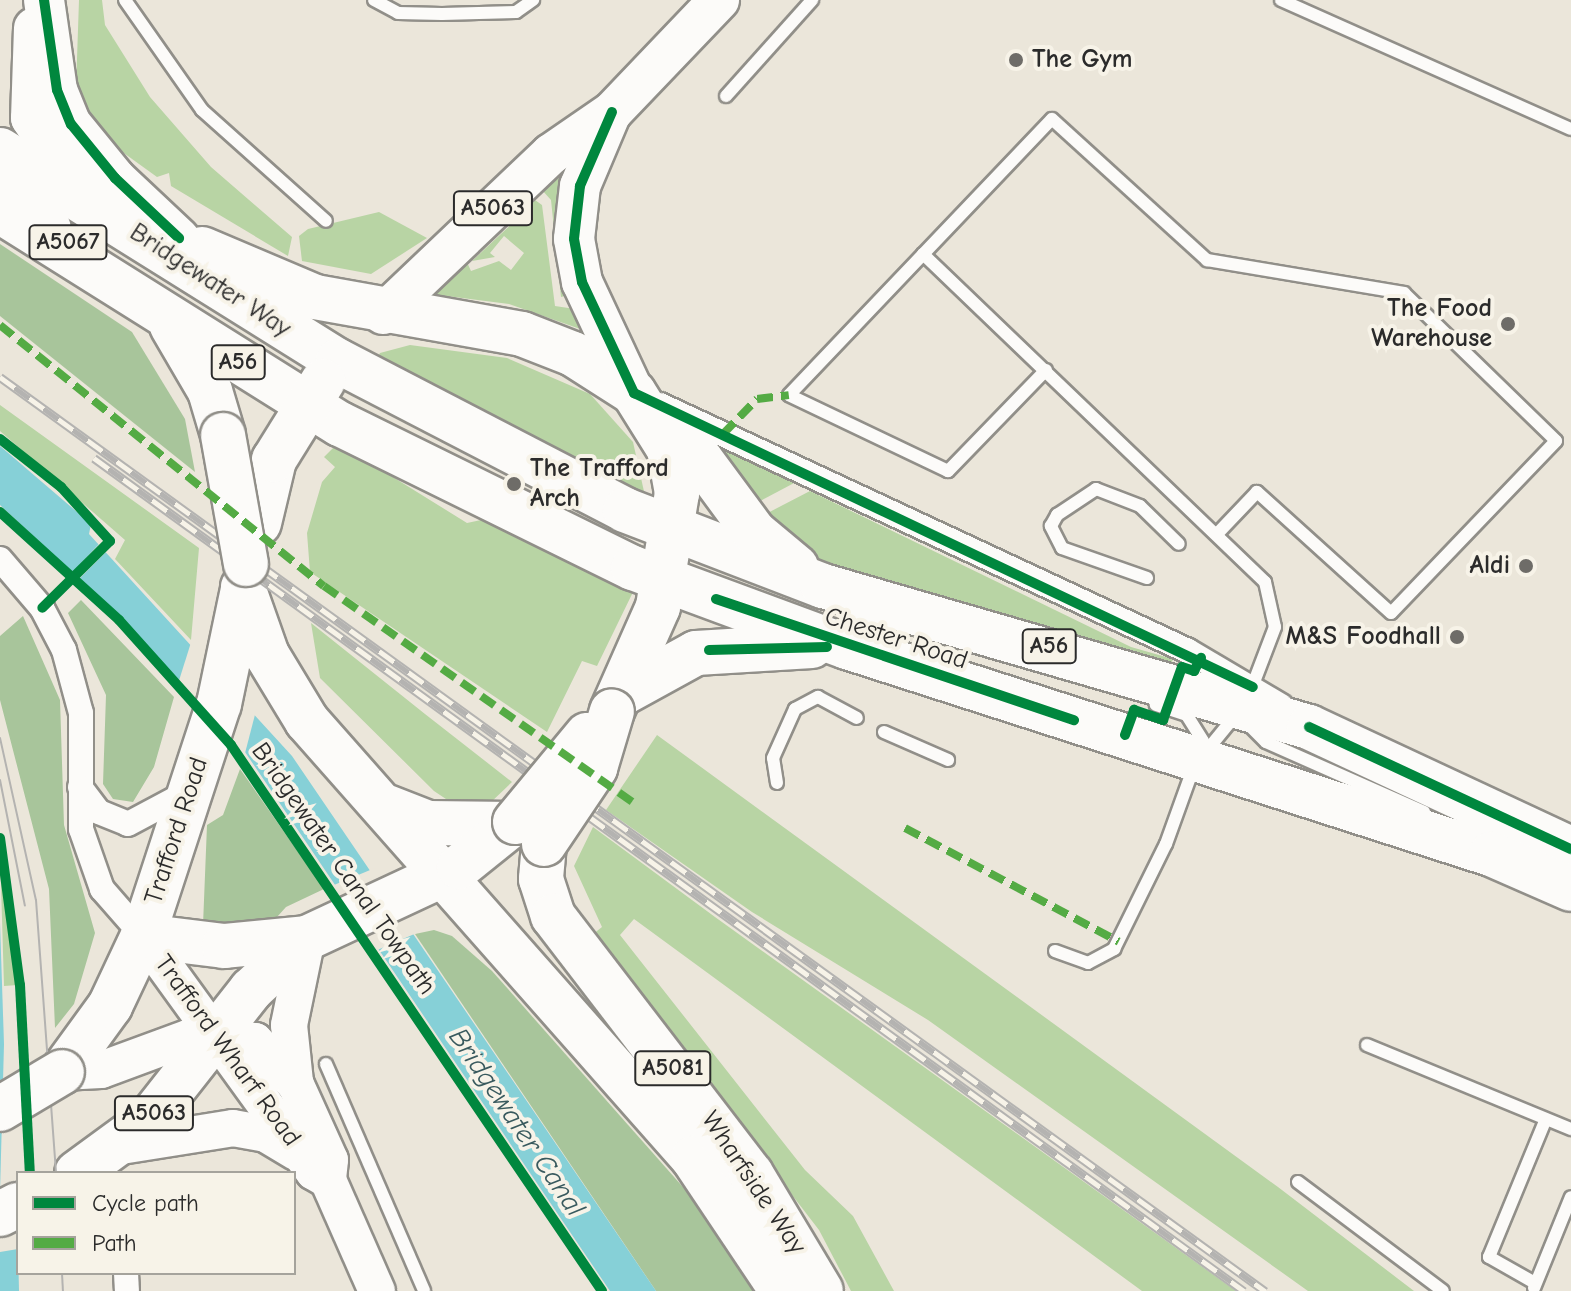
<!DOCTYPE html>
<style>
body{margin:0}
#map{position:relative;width:1571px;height:1291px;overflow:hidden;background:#ebe6da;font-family:"Comic Neue",sans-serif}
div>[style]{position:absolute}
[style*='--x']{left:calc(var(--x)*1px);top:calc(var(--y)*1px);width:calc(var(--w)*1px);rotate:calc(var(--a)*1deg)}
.green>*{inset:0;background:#b8d4a4}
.forest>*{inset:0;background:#a8c59b}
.water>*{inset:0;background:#86d0d7}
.pier>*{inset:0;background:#ebe6da}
.roads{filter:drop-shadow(2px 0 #918f89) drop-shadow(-2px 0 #918f89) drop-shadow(0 2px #918f89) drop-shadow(0 -2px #918f89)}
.lane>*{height:12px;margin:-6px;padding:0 6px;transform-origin:6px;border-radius:6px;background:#fcfbf9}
.street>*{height:24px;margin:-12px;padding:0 12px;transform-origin:12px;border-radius:12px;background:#fcfbf9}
.secondary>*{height:36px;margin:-18px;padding:0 18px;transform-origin:18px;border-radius:18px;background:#fcfbf9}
.primary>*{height:40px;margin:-20px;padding:0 20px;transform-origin:20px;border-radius:20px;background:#fcfbf9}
.highway>*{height:44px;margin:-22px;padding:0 22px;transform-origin:22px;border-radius:22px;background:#fcfbf9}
.tram>*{height:2px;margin:-1px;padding:0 1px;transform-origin:1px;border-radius:1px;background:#b4b3b1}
.rail>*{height:9px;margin-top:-4.5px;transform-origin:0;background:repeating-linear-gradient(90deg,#f7f3e8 0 18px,#b4b3b1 0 36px);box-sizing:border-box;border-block:2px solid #b4b3b1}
.bridges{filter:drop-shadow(2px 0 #918f89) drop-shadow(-2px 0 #918f89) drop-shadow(0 2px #918f89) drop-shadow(0 -2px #918f89)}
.highway-bridge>*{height:44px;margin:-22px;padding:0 22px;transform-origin:22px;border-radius:22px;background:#fcfbf9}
.quiet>*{height:8px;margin-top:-4px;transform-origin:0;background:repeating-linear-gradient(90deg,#54ab44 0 16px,transparent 0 24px)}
.cycleway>*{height:10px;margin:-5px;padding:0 5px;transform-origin:5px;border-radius:5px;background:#00873e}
.dots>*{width:22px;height:22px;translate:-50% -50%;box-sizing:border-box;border:4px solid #f7f3e8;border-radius:50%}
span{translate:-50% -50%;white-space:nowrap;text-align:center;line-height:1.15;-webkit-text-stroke:8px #f7f3e8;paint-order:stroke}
.shield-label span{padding:2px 6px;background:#f7f3e8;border:2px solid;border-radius:6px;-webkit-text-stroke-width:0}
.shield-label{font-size:24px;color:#2b2b2b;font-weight:700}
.poi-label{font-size:26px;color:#2b2b2b;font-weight:700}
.left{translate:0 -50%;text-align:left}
.right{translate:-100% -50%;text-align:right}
.street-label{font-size:26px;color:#2b2b2b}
.water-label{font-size:28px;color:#395a5e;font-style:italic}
.legend{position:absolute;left:16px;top:1171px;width:280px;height:104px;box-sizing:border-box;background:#f7f3e8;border:2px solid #a5a39c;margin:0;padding:10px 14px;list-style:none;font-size:24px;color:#2b2b2b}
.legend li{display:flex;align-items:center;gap:16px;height:40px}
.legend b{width:40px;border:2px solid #a5a39c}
</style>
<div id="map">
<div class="green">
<i style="clip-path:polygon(79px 0,102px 0,105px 25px,150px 97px,211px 167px,292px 237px,288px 256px,171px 186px,169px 173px,157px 177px,103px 138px,76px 88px)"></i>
<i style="clip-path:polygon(558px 165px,568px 166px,569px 295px,561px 297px,551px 200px,542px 190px)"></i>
<i style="clip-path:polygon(528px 195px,542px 205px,555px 306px,575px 309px,586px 331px,509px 304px,423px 293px,466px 260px,471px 271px,499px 261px,511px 270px,524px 253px,504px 236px,490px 253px,495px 257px,472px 261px,519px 217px)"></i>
<i style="clip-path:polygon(379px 212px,427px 238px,371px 274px,302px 261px,299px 236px,308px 229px)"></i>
<i style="clip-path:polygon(410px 345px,507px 358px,590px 394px,633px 442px,645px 496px,376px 361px,380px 353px)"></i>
<i style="clip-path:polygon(0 405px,199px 548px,191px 640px,115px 559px,125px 540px,0 431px)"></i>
<i style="clip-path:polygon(703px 437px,796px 482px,747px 508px)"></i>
<i style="clip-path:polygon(338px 443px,467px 523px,481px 520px,634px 590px,597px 666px,582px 661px,547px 732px,310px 572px,307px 533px,322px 482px,335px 467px,324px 457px)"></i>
<i style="clip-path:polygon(810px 491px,1131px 647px,1173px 659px,1169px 670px,812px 560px,756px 519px)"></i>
<i style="clip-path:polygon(311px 623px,425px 714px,512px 782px,489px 804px,449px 801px,434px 791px,320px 678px)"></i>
<i style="clip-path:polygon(657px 735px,1278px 1187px,1414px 1291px,1308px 1291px,928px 1020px,752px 912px,606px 810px)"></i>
<i style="clip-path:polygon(593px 827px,715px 917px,1236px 1291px,1142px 1291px,634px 919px,620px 935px,805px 1170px,853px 1216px,894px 1291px,851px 1291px,819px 1230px,592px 935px,602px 927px,574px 866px)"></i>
<i style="clip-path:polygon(0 851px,5px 878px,18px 985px,4px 986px)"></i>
</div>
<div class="forest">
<i style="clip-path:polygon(0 244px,132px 332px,185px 419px,195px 472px,0 316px)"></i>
<i style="clip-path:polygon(81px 600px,174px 697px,154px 767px,133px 802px,113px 799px,103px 784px,106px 695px,68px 613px)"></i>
<i style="clip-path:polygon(23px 616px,60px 700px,64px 825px,95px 933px,74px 1004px,55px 1028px,49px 889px,0 700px,0 636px)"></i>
<i style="clip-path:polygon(240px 769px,324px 889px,286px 907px,268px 927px,203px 925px,207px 825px,223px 815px)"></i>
<i style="clip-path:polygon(434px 930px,452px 936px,492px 971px,705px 1212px,755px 1291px,656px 1291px,415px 934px)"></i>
</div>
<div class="water">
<i style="clip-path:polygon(0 446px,91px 524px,89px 534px,292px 756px,656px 1291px,610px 1291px,245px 752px,121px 618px,0 505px)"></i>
<i style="clip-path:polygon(0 923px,4px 1044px,0 1192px)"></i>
<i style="clip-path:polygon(18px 1249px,19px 1291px,0 1291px,0 1252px)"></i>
</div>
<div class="pier">
<i style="clip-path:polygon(100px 543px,108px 550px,77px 581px,70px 575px)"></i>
<i style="clip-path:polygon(193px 636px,257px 707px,244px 757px,177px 687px)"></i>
<i style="clip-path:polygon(375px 868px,419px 932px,375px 951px,334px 885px)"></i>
</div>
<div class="roads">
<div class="lane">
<i style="--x:125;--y:0;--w:134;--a:55"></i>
<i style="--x:202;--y:110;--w:166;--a:41.8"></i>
<i style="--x:374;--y:0;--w:27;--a:28"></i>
<i style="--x:398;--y:13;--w:44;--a:1.3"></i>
<i style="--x:442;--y:14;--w:74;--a:-1.5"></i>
<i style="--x:516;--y:12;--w:21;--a:-35"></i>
<i style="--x:1281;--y:0;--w:317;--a:24"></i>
<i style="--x:726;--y:96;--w:129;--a:-48.1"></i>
<i style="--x:923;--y:254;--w:474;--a:43.8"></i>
<i style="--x:1265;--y:582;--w:46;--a:77.5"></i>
<i style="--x:1275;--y:627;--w:67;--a:110.9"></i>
<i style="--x:1046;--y:370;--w:141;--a:134.1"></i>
<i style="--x:948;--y:471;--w:176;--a:-154.5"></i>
<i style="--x:789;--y:395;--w:381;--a:-46.4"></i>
<i style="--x:1052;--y:119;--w:210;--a:42.3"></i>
<i style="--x:1207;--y:260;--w:200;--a:9.5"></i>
<i style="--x:1404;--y:293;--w:212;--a:44.2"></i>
<i style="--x:1556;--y:441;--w:238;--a:133.8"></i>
<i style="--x:1391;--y:613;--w:181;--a:-137.9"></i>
<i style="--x:1257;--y:492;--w:58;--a:133.6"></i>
<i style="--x:1147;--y:578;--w:90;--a:-160.6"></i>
<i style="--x:1062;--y:548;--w:25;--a:-117"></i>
<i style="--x:1051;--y:526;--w:13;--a:-61"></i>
<i style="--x:1057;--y:515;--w:47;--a:-33.7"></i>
<i style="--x:1096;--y:489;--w:47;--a:21.1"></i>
<i style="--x:1140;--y:506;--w:54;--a:44.3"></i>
<i style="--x:1244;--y:720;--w:31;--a:45"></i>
<i style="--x:1266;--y:742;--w:173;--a:23.9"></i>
<i style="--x:884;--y:732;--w:70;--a:23.6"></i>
<i style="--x:1204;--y:754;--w:49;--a:-50.8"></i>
<i style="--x:777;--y:783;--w:25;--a:-99"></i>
<i style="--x:773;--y:758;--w:54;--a:-65.8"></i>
<i style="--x:795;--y:709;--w:26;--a:-28"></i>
<i style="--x:818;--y:697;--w:44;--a:28.3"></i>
<i style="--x:1055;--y:951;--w:35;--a:20"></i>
<i style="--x:1088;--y:963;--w:30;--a:-28"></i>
<i style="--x:1114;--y:949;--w:117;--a:-63.7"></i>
<i style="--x:1166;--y:844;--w:109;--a:-70.2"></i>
<i style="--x:1203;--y:741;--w:31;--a:-122"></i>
<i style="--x:1187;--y:715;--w:33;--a:-162"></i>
<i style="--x:1367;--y:1045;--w:221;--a:22.4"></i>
<i style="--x:326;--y:1064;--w:247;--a:66.6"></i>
<i style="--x:1298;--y:1182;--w:181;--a:36.9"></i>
<i style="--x:1535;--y:1283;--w:53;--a:-150.5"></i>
<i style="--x:1489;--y:1257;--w:149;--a:-67.6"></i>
<i style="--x:1534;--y:1288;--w:98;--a:-67.9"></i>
</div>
<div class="street">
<i style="--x:660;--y:405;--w:582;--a:24.98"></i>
<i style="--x:1188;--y:651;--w:108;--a:30.6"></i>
<i style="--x:0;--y:559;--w:65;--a:49.4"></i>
<i style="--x:42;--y:608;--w:47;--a:62.4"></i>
<i style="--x:64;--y:650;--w:65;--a:74.9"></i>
<i style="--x:81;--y:713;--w:116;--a:90"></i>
<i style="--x:81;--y:829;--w:64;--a:70.7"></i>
<i style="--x:102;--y:889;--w:62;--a:48.9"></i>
<i style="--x:80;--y:787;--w:31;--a:53"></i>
<i style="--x:99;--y:812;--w:31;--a:22"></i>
<i style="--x:128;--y:824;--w:68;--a:-28.1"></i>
<i style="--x:126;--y:1273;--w:18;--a:87"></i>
</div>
<div class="secondary">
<i style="--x:143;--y:936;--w:291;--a:54.1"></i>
<i style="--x:314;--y:1172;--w:16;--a:30"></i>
<i style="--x:328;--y:1180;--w:121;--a:66.2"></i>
<i style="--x:62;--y:1072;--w:39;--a:-3"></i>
<i style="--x:101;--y:1070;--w:95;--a:-20.3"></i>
<i style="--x:190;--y:1037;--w:65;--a:3.5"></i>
<i style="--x:255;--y:1041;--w:60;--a:47"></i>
<i style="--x:296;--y:1085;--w:82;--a:65.6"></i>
<i style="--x:330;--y:1160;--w:19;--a:96"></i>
<i style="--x:295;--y:1082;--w:57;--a:-96"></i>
<i style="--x:289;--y:1025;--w:89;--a:-78.3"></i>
<i style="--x:121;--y:1146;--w:113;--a:-9.1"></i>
<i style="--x:233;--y:1128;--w:34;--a:10"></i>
<i style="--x:266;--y:1134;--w:35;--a:31"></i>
</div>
<div class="primary">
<i style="--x:44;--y:0;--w:91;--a:81.8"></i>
<i style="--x:57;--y:90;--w:37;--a:68"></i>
<i style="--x:71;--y:124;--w:70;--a:50.8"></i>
<i style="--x:115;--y:178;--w:88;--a:43.2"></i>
<i style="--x:34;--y:28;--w:90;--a:91.9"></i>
<i style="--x:31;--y:118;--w:97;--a:56"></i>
<i style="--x:610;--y:115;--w:77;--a:112.9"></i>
<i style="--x:580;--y:186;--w:53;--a:96.5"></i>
<i style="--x:574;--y:239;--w:44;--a:79.5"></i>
<i style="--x:582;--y:282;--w:123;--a:64.9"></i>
<i style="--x:0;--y:184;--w:67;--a:40.8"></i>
<i style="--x:383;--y:314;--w:232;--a:-43.6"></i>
<i style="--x:551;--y:154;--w:74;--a:-34.5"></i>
<i style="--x:612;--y:112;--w:155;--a:-46.3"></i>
</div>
<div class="highway">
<i style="--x:0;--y:150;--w:398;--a:32"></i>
<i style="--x:338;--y:361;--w:323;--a:27.4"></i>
<i style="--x:625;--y:510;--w:212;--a:21"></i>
<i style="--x:823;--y:586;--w:506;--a:16.18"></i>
<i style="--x:1309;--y:727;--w:289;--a:25"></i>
<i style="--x:0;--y:211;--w:401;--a:32.1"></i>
<i style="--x:340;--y:424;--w:326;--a:26.2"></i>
<i style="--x:633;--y:568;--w:228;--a:20.3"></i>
<i style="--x:847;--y:647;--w:676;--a:17.82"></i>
<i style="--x:1491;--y:854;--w:87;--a:23.6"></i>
<i style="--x:202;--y:249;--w:123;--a:23"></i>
<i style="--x:315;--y:297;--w:210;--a:10.1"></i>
<i style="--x:522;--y:334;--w:55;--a:21.4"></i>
<i style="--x:573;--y:354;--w:72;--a:32.6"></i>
<i style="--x:634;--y:393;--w:66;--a:58"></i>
<i style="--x:669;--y:449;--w:45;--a:79.7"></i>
<i style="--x:677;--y:493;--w:116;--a:99.5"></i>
<i style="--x:658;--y:607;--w:114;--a:113.9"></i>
<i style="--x:172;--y:326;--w:75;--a:59.7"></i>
<i style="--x:210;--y:391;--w:46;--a:73.5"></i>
<i style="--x:661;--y:423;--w:54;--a:42.8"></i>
<i style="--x:701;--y:460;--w:89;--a:53.6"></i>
<i style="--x:754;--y:532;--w:55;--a:39.8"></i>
<i style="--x:259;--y:523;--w:65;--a:-76.6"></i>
<i style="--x:274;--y:460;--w:93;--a:-58.2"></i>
<i style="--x:243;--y:587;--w:72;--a:70.6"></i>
<i style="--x:267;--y:655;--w:77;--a:58.8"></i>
<i style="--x:307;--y:721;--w:583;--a:48.55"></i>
<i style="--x:693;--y:1158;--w:160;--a:56.2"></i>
<i style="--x:625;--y:692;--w:81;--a:-28.8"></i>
<i style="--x:696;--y:653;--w:116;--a:-3.5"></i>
<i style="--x:387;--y:807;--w:44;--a:21.3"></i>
<i style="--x:428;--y:823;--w:85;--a:0.7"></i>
<i style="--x:544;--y:844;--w:35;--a:95"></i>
<i style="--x:541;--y:879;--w:39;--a:72"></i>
<i style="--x:553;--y:916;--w:325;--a:52.5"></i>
<i style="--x:751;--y:1174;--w:136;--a:59.1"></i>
<i style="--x:143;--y:936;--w:82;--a:7"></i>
<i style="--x:224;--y:946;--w:83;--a:-5.5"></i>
<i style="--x:62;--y:1072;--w:82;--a:-54"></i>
<i style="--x:110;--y:1006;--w:77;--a:-64.8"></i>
<i style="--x:143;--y:936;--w:244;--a:-71.9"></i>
<i style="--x:219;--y:704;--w:117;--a:-78.2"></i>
<i style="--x:77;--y:1173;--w:88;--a:-36.2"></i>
<i style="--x:148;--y:1121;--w:167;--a:-51.8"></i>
<i style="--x:251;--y:990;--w:76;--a:-42.9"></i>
<i style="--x:307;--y:938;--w:168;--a:-25"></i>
<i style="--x:459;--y:867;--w:72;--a:-38.8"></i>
<i style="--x:0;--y:1214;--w:20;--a:-27"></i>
</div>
</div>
<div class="tram">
<i style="--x:0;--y:738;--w:166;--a:77.5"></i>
<i style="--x:36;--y:900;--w:274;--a:85.8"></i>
<i style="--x:0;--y:780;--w:128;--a:78.8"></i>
<i style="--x:62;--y:1273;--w:18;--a:87"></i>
</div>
<div class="rail">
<i style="--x:0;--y:377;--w:1561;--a:35.85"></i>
<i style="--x:94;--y:458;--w:1420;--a:35.92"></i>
</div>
<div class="bridges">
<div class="highway-bridge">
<i style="--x:223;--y:435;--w:131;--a:79.9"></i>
<i style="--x:515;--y:822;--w:113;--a:-50.4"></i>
<i style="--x:544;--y:844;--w:92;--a:-56.1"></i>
<i style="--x:595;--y:768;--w:59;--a:-73.4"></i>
<i style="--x:0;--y:1109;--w:72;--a:-30.8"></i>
</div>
</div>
<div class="quiet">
<i style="--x:0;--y:325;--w:416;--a:38.9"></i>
<i style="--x:324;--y:586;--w:377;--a:35"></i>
<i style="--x:723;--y:434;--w:49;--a:-45.8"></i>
<i style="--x:757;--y:399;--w:32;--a:-7"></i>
<i style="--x:905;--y:828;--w:242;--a:28"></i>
</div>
<div class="cycleway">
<i style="--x:44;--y:0;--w:91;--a:81.8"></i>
<i style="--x:57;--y:90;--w:37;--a:68"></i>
<i style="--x:71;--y:124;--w:70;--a:50.8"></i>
<i style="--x:115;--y:178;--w:88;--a:43.2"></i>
<i style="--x:612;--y:112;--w:81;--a:113.4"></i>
<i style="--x:580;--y:186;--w:53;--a:96.5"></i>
<i style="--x:574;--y:239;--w:44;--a:79.5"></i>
<i style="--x:582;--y:282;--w:123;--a:64.9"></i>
<i style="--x:634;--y:393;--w:685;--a:25.41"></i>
<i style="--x:0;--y:439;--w:78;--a:38.2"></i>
<i style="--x:61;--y:487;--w:73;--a:47.8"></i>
<i style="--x:110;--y:541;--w:95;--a:135.4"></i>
<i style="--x:0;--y:512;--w:161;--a:42.2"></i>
<i style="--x:119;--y:620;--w:168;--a:48.1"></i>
<i style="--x:231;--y:745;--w:660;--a:55.8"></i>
<i style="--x:716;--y:599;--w:378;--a:18.7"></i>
<i style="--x:709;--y:650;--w:118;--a:-1.5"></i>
<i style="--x:1309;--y:727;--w:289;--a:25"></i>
<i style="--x:1125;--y:735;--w:27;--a:-70"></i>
<i style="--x:1134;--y:710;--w:31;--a:19"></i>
<i style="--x:1163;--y:720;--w:56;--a:-70.3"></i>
<i style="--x:1182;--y:667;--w:13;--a:18"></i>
<i style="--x:1194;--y:671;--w:15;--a:-62"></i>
<i style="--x:0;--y:838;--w:148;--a:82.3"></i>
<i style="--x:20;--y:985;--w:188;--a:87"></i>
</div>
<div class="dots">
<i style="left:1016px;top:60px;background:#6e6c68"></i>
<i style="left:1508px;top:324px;background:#6e6c68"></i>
<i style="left:514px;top:484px;background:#6e6c68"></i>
<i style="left:1526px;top:566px;background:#6e6c68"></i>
<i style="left:1457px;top:637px;background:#6e6c68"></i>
</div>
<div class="shield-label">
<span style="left:493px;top:208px">A5063</span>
<span style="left:68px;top:242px">A5067</span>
<span style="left:238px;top:362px">A56</span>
<span style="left:1049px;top:646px">A56</span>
<span style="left:673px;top:1068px">A5081</span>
<span style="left:154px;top:1113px">A5063</span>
</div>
<div class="poi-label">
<span class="left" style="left:1032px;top:60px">The Gym</span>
<span class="right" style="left:1492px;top:324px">The Food<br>Warehouse</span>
<span class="left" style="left:530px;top:484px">The Trafford<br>Arch</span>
<span class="right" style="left:1510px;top:566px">Aldi</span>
<span class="right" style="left:1441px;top:637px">M&amp;S Foodhall</span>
</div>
<div class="street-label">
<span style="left:210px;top:281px;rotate:33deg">Bridgewater Way</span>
<span style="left:896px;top:639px;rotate:18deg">Chester Road</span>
<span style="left:177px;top:831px;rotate:-72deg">Trafford Road</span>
<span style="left:343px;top:869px;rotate:55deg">Bridgewater Canal Towpath</span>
<span style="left:227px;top:1051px;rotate:54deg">Trafford Wharf Road</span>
<span style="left:753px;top:1183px;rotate:56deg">Wharfside Way</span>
</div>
<div class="water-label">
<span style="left:517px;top:1122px;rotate:56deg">Bridgewater Canal</span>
</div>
<ul class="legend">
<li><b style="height:10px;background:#00873e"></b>Cycle path</li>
<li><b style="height:10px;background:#54ab44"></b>Path</li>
</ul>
</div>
